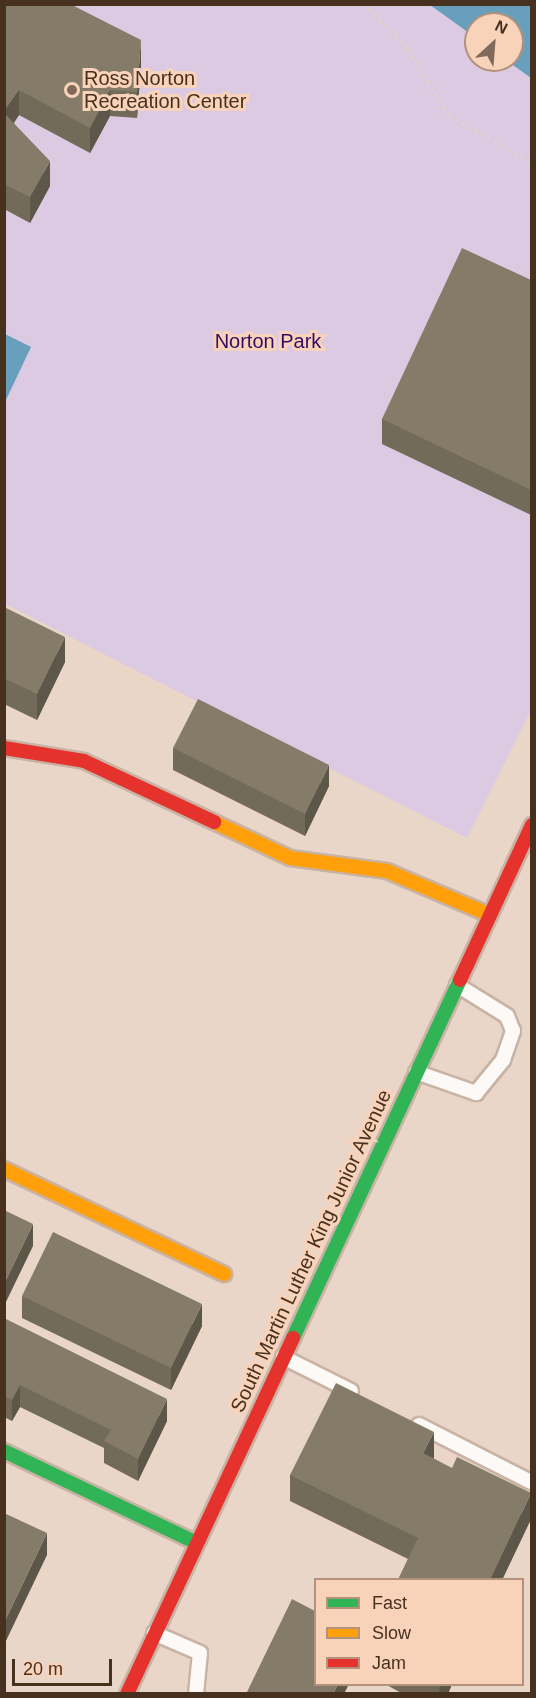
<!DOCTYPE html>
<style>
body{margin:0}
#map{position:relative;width:536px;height:1698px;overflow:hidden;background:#ead6c8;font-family:Helvetica,sans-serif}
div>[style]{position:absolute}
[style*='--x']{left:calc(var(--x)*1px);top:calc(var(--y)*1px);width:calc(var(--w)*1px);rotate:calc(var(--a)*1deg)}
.green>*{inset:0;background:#dbcae1}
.water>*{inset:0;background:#679fbc}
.path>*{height:4px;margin-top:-2px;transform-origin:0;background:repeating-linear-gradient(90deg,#dbd3cf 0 3px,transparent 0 7.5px)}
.roads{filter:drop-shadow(2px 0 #c8b3a4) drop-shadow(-2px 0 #c8b3a4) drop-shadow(0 2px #c8b3a4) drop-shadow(0 -2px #c8b3a4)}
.lane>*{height:14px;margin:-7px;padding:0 7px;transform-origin:7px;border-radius:7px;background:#fcf9f7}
.fast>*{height:14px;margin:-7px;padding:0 7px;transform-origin:7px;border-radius:7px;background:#30b455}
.slow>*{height:14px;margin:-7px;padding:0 7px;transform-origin:7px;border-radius:7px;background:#ff9f0a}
.jam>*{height:14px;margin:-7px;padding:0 7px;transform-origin:7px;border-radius:7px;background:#e5322d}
.wall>*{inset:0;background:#726b59}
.shaded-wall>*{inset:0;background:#5c5749}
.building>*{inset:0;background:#847c68}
.dots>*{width:16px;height:16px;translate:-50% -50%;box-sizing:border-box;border:3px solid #f8d3ba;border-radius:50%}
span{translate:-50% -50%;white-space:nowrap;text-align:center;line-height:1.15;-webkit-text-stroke:6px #f8d3ba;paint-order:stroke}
.poi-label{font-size:20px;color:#48301f}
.left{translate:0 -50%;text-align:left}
.park-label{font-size:20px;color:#340c65}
.street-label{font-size:20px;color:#48301f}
.frame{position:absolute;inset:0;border:6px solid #48301f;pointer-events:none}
.legend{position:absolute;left:314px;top:1578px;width:210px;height:108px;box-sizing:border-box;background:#f8d3ba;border:2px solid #b2927c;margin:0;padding:8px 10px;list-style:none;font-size:18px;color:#48301f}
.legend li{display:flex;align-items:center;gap:12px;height:30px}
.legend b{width:30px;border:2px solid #b2927c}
.north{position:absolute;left:464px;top:12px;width:60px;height:60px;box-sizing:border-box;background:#f8d3ba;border:2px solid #b2927c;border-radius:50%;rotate:26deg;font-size:16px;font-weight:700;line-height:24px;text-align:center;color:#48301f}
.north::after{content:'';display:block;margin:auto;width:21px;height:27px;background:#816a5a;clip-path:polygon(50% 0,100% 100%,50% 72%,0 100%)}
.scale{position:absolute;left:12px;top:1659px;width:100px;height:27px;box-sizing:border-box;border:3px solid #48301f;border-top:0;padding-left:8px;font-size:18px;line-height:21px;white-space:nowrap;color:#48301f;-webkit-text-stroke:4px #f8d3ba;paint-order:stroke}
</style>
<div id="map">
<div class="green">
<i style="clip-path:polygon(4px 5px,430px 5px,476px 38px,476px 60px,506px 60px,531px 78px,531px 710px,467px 838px,5px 604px)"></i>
</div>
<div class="water">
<i style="clip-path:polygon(430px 5px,531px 5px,531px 78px,506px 60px,512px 60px,512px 24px,476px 24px,476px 38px)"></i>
<i style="clip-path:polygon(5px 334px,31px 347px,5px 402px)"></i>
</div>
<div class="path">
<i style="--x:364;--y:4;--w:63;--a:45.6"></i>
<i style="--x:408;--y:49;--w:79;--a:58.5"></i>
<i style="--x:449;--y:116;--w:95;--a:29.5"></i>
</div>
<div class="roads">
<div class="lane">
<i style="--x:416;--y:1072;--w:64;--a:19.3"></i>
<i style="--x:476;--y:1093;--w:43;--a:-50.7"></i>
<i style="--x:503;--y:1060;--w:31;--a:-71"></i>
<i style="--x:513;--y:1031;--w:16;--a:-112"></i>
<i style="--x:507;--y:1016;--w:59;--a:-148.2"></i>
<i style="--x:283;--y:1357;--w:76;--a:26.6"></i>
<i style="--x:419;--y:1425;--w:126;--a:27"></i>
<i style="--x:154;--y:1633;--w:50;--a:23.5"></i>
<i style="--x:200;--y:1653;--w:41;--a:95.6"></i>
</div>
<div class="fast">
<i style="--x:293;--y:1338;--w:395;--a:-65"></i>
<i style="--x:4;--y:1451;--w:212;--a:25.5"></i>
</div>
<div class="slow">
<i style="--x:214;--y:822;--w:84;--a:25.3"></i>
<i style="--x:290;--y:858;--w:98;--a:7.6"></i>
<i style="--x:387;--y:871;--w:112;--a:23.1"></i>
<i style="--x:4;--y:1169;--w:244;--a:25.5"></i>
</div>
<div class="jam">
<i style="--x:4;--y:748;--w:81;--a:9.2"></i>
<i style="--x:84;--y:761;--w:144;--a:25.1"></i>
<i style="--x:460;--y:980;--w:171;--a:-65.1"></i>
<i style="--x:127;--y:1694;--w:393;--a:-65"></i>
</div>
</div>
<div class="wall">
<i style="clip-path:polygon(4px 4px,141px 66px,137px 118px,110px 116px,90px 153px,19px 115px,14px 123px,50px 186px,30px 223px,4px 209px)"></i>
<i style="clip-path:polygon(531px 280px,531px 515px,382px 444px,382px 419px)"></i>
<i style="clip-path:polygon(4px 607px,65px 662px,37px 720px,4px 704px)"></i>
<i style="clip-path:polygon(173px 748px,329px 786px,305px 836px,173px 770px)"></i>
<i style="clip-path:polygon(22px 1296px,202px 1326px,171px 1390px,22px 1318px)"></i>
<i style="clip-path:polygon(4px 1322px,167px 1421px,138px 1481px,104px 1463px,104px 1448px,20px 1407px,12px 1421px,4px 1417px)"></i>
<i style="clip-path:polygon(434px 1457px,433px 1458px,531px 1519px,502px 1580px,398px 1580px,408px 1559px,290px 1501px,290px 1475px)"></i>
<i style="clip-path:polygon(385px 1684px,452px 1684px,448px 1694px,403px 1694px)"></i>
</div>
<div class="shaded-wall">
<i style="clip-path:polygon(141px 40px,141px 66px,137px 118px,137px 92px)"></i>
<i style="clip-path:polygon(19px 90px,19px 115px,4px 136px,4px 111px)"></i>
<i style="clip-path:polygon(110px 90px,110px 116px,90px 153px,90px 128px)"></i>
<i style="clip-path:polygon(50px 161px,50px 186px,30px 223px,30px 197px)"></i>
<i style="clip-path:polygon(65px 637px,65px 662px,37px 720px,37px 694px)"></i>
<i style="clip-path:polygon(329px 765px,329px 786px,305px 836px,305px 814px)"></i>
<i style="clip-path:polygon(33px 1224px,33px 1246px,5px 1304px,5px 1282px)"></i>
<i style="clip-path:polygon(202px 1304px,202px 1326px,171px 1390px,171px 1368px)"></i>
<i style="clip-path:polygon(20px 1385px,20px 1407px,12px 1421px,12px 1400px)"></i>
<i style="clip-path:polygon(167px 1399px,167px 1421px,138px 1481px,138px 1459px)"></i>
<i style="clip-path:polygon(434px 1432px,434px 1457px,423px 1478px,423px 1453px)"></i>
<i style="clip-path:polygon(531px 1493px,531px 1519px,502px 1580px,490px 1580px)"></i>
<i style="clip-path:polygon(47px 1533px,47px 1555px,4px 1645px,4px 1623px)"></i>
<i style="clip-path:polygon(338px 1684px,349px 1684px,344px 1694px,333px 1694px)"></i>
<i style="clip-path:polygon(440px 1684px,452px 1684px,448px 1694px,439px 1694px)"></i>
</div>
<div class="building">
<i style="clip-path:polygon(4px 4px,70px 4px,141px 40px,137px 92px,110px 90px,90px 128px,19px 90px,4px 111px)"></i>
<i style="clip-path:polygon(4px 113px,50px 161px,30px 197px,4px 184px)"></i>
<i style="clip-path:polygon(462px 248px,531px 280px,531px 490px,382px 419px)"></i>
<i style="clip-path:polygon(4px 607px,65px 637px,37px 694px,4px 678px)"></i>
<i style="clip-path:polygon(198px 699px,329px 765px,305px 814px,173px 748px)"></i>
<i style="clip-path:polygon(4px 1210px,33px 1224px,5px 1282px,4px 1282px)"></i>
<i style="clip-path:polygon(53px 1232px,202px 1304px,171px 1368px,22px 1296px)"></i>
<i style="clip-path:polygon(6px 1319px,167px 1399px,138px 1459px,104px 1441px,111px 1430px,20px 1385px,12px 1400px,4px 1396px,4px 1322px)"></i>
<i style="clip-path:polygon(336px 1383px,434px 1432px,423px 1453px,452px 1468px,457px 1457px,531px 1493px,490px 1580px,398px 1580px,418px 1538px,290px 1475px)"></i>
<i style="clip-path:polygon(4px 1513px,47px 1533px,4px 1623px)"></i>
<i style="clip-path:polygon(292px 1599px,315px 1611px,315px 1684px,338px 1684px,333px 1694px,246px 1694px)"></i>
</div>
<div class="dots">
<i style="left:72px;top:90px;background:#816a5a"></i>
</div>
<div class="poi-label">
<span class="left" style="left:84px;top:90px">Ross Norton<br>Recreation Center</span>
</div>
<div class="park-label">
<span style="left:268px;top:341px">Norton Park</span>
</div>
<div class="street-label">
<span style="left:311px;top:1251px;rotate:-65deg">South Martin Luther King Junior Avenue</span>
</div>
<div class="frame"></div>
<ul class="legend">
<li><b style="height:8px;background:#30b455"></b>Fast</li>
<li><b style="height:8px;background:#ff9f0a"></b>Slow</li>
<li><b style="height:8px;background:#e5322d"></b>Jam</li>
</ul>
<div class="north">N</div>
<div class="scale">20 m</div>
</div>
